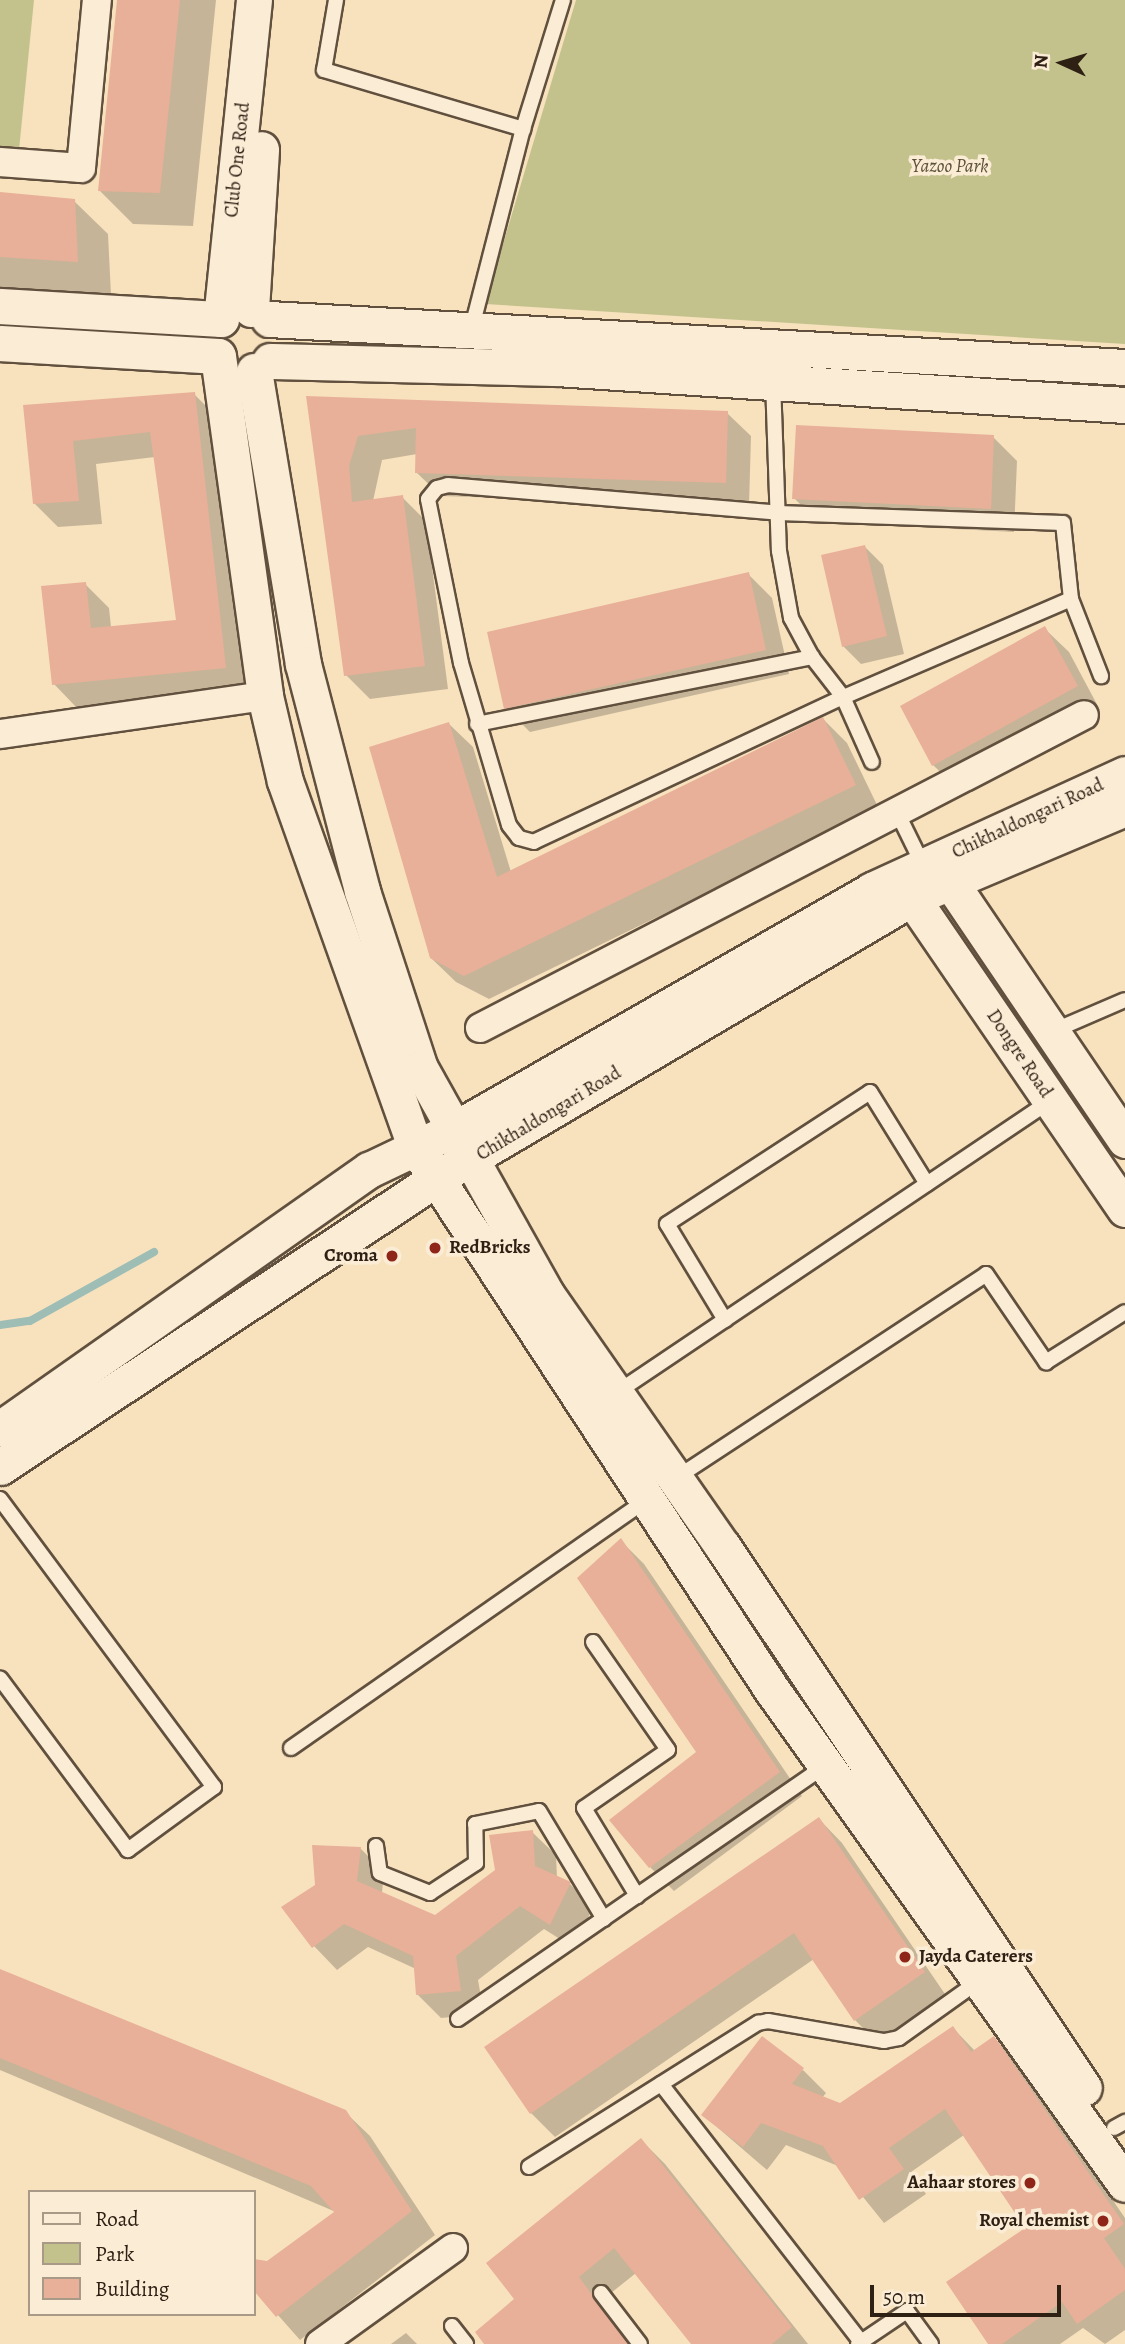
<!DOCTYPE html>
<style>
body{margin:0}
#map{position:relative;width:1125px;height:2344px;overflow:hidden;background:#f8e2be;font-family:Alegreya,serif}
div>[style]{position:absolute}
[style*='--x']{left:calc(var(--x)*1px);top:calc(var(--y)*1px);width:calc(var(--w)*1px);rotate:calc(var(--a)*1deg)}
.green>*{inset:0;background:#c3c28d}
.shadow>*{inset:0;background:#0003}
.stream>*{height:8px;margin:-4px;padding:0 4px;transform-origin:4px;border-radius:4px;background:#9dbdb5}
.building>*{inset:0;background:#e8b098}
.roads{filter:drop-shadow(2px 0 #61503e) drop-shadow(-2px 0 #61503e) drop-shadow(0 2px #61503e) drop-shadow(0 -2px #61503e)}
.service>*{height:14px;margin:-7px;padding:0 7px;transform-origin:7px;border-radius:7px;background:#faecd5}
.minor>*{height:28px;margin:-14px;padding:0 14px;transform-origin:14px;border-radius:14px;background:#faecd5}
.tertiary>*{height:35px;margin:-17.5px;padding:0 17.5px;transform-origin:17.5px;border-radius:17.5px;background:#faecd5}
.dots>*{width:19px;height:19px;translate:-50% -50%;box-sizing:border-box;border:4px solid #faecd5;border-radius:50%}
span{translate:-50% -50%;white-space:nowrap;text-align:center;line-height:1.15;-webkit-text-stroke:7px #faecd5;paint-order:stroke}
.street-label{font-size:19px;color:#2f2014}
.park-label{font-size:19px;color:#5b5138;font-style:italic}
.poi-label{font-size:19px;color:#2f2014;font-weight:700}
.left{translate:0 -50%;text-align:left}
.right{translate:-100% -50%;text-align:right}
.legend{position:absolute;left:28px;top:2190px;width:228px;height:126px;box-sizing:border-box;background:#faecd5;border:2px solid #a99a88;margin:0;padding:9px 12px;list-style:none;font-size:21px;color:#2f2014}
.legend li{display:flex;align-items:center;gap:14px;height:35px}
.legend b{width:35px;border:2px solid #a99a88}
.north{position:absolute;left:1027px;top:28px;width:70px;height:70px;-webkit-text-stroke:5px #faecd5;paint-order:stroke;rotate:274deg;font-size:19px;font-weight:700;line-height:28px;text-align:center;color:#2f2014}
.north::after{content:'';display:block;margin:auto;width:24px;height:32px;background:#2f2014;clip-path:polygon(50% 0,100% 100%,50% 72%,0 100%)}
.scale{position:absolute;left:870px;top:2285px;width:191px;height:32px;box-sizing:border-box;border:4px solid #2f2014;border-top:0;padding-left:9px;font-size:21px;line-height:24px;white-space:nowrap;color:#2f2014;-webkit-text-stroke:5px #faecd5;paint-order:stroke}
</style>
<div id="map">
<div class="green">
<i style="clip-path:polygon(0 0,34px 0,19px 150px,0 149px)"></i>
<i style="clip-path:polygon(576px 0,1125px 0,1125px 344px,485px 304px)"></i>
</div>
<div class="shadow">
<i style="clip-path:polygon(118px 0,216px 0,193px 226px,133px 224px,100px 191px)"></i>
<i style="clip-path:polygon(0 194px,74px 201px,108px 234px,111px 295px,0 287px)"></i>
<i style="clip-path:polygon(194px 394px,218px 418px,249px 691px,77px 708px,54px 684px,85px 584px,109px 608px,111px 627px,178px 621px,155px 457px,96px 464px,102px 524px,58px 527px,34px 503px,25px 407px)"></i>
<i style="clip-path:polygon(308px 398px,727px 413px,751px 436px,749px 506px,441px 496px,417px 473px,417px 454px,382px 460px,373px 501px,402px 497px,426px 521px,448px 689px,370px 699px,346px 675px)"></i>
<i style="clip-path:polygon(993px 437px,1017px 461px,1014px 532px,818px 522px,794px 498px)"></i>
<i style="clip-path:polygon(865px 547px,883px 565px,904px 654px,861px 664px,843px 646px)"></i>
<i style="clip-path:polygon(748px 574px,772px 598px,789px 674px,530px 732px,506px 708px)"></i>
<i style="clip-path:polygon(1045px 629px,1069px 652px,1100px 710px,957px 788px,933px 765px)"></i>
<i style="clip-path:polygon(823px 719px,847px 743px,879px 809px,489px 999px,456px 982px,431px 958px,449px 724px,473px 747px,511px 872px)"></i>
<i style="clip-path:polygon(620px 1540px,644px 1564px,802px 1796px,674px 1891px,650px 1867px,698px 1753px)"></i>
<i style="clip-path:polygon(819px 1819px,842px 1843px,947px 1997px,879px 2044px,855px 2020px,814px 1959px,555px 2137px,531px 2113px,486px 2048px)"></i>
<i style="clip-path:polygon(532px 1832px,556px 1855px,557px 1878px,570px 1884px,593px 1907px,574px 1948px,544px 1929px,478px 1980px,484px 2014px,441px 2018px,417px 1994px,416px 1969px,368px 1947px,337px 1970px,314px 1946px,317px 1886px,360px 1848px,384px 1872px,382px 1893px,435px 1917px,497px 1871px)"></i>
<i style="clip-path:polygon(0 1971px,345px 2112px,370px 2136px,435px 2235px,300px 2340px,254px 2288px,254px 2260px,268px 2263px,336px 2212px,0 2070px)"></i>
<i style="clip-path:polygon(953px 2028px,975px 2051px,994px 2038px,1018px 2062px,1125px 2218px,1125px 2330px,1105px 2344px,1083px 2328px,1060px 2344px,991px 2344px,1027px 2229px,964px 2135px,911px 2172px,926px 2194px,884px 2223px,838px 2166px,786px 2145px,767px 2170px,703px 2115px,803px 2070px,826px 2093px,822px 2098px,840px 2105px)"></i>
<i style="clip-path:polygon(641px 2140px,665px 2164px,808px 2344px,693px 2344px,636px 2273px,601px 2301px,633px 2344px,487px 2344px)"></i>
<i style="clip-path:polygon(406px 2333px,417px 2344px,391px 2344px)"></i>
</div>
<div class="stream">
<i style="--x:0;--y:1325;--w:30;--a:-8"></i>
<i style="--x:30;--y:1321;--w:142;--a:-29.1"></i>
</div>
<div class="building">
<i style="clip-path:polygon(117px 0,180px 0,160px 193px,98px 191px)"></i>
<i style="clip-path:polygon(0 192px,75px 199px,78px 262px,0 257px)"></i>
<i style="clip-path:polygon(195px 392px,226px 668px,52px 685px,41px 586px,86px 582px,91px 628px,176px 620px,150px 432px,73px 441px,79px 501px,33px 504px,23px 405px)"></i>
<i style="clip-path:polygon(306px 396px,728px 411px,726px 483px,415px 473px,416px 428px,358px 436px,349px 466px,352px 502px,403px 495px,425px 666px,344px 676px)"></i>
<i style="clip-path:polygon(796px 425px,994px 435px,991px 509px,792px 499px)"></i>
<i style="clip-path:polygon(865px 545px,887px 636px,842px 647px,821px 555px)"></i>
<i style="clip-path:polygon(749px 572px,766px 650px,504px 709px,487px 632px)"></i>
<i style="clip-path:polygon(1045px 626px,1078px 686px,932px 766px,900px 706px)"></i>
<i style="clip-path:polygon(823px 717px,856px 785px,464px 976px,430px 958px,369px 747px,449px 722px,497px 877px)"></i>
<i style="clip-path:polygon(621px 1538px,780px 1772px,649px 1868px,609px 1820px,696px 1752px,577px 1578px)"></i>
<i style="clip-path:polygon(819px 1817px,925px 1972px,854px 2021px,794px 1933px,530px 2114px,484px 2047px)"></i>
<i style="clip-path:polygon(533px 1830px,535px 1866px,571px 1882px,550px 1925px,520px 1906px,456px 1956px,461px 1991px,416px 1995px,413px 1956px,344px 1924px,312px 1948px,281px 1907px,315px 1885px,312px 1845px,361px 1847px,357px 1881px,435px 1915px,495px 1870px,489px 1835px)"></i>
<i style="clip-path:polygon(0 1969px,346px 2110px,412px 2211px,276px 2317px,254px 2291px,254px 2259px,267px 2261px,334px 2212px,311px 2186px,0 2058px)"></i>
<i style="clip-path:polygon(953px 2026px,971px 2052px,994px 2036px,1124px 2224px,1104px 2238px,1125px 2269px,1125px 2290px,1077px 2324px,1062px 2302px,1002px 2344px,988px 2344px,946px 2282px,1025px 2228px,945px 2109px,889px 2148px,904px 2169px,859px 2200px,823px 2146px,761px 2123px,743px 2147px,701px 2115px,762px 2036px,804px 2068px,792px 2084px,840px 2103px)"></i>
<i style="clip-path:polygon(641px 2138px,792px 2327px,772px 2344px,691px 2344px,614px 2248px,579px 2277px,628px 2344px,484px 2344px,475px 2332px,514px 2299px,486px 2263px)"></i>
</div>
<div class="roads">
<div class="service">
<i style="--x:336;--y:0;--w:71;--a:99.7"></i>
<i style="--x:324;--y:70;--w:208;--a:16.5"></i>
<i style="--x:523;--y:129;--w:135;--a:-72.8"></i>
<i style="--x:471;--y:331;--w:209;--a:-75.6"></i>
<i style="--x:773;--y:381;--w:170;--a:88"></i>
<i style="--x:779;--y:551;--w:68;--a:79.8"></i>
<i style="--x:791;--y:618;--w:44;--a:61.7"></i>
<i style="--x:812;--y:657;--w:51;--a:52.2"></i>
<i style="--x:843;--y:697;--w:71;--a:66"></i>
<i style="--x:448;--y:485;--w:331;--a:4.8"></i>
<i style="--x:778;--y:513;--w:285;--a:2"></i>
<i style="--x:1063;--y:523;--w:76;--a:84"></i>
<i style="--x:1071;--y:599;--w:248;--a:156.7"></i>
<i style="--x:843;--y:697;--w:341;--a:154.9"></i>
<i style="--x:534;--y:842;--w:16;--a:-165"></i>
<i style="--x:519;--y:838;--w:16;--a:-128"></i>
<i style="--x:509;--y:825;--w:169;--a:-106.5"></i>
<i style="--x:461;--y:663;--w:167;--a:-101.4"></i>
<i style="--x:428;--y:499;--w:14;--a:-51"></i>
<i style="--x:437;--y:488;--w:11;--a:-15"></i>
<i style="--x:1071;--y:599;--w:83;--a:68.7"></i>
<i style="--x:477;--y:724;--w:342;--a:-11.3"></i>
<i style="--x:897;--y:812;--w:59;--a:63.9"></i>
<i style="--x:1053;--y:1031;--w:78;--a:-23.3"></i>
<i style="--x:725;--y:1320;--w:112;--a:-121.1"></i>
<i style="--x:667;--y:1224;--w:242;--a:-33"></i>
<i style="--x:870;--y:1092;--w:108;--a:58.2"></i>
<i style="--x:616;--y:1393;--w:523;--a:-33.93"></i>
<i style="--x:676;--y:1478;--w:371;--a:-33.3"></i>
<i style="--x:986;--y:1274;--w:107;--a:55.7"></i>
<i style="--x:1046;--y:1362;--w:93;--a:-32.3"></i>
<i style="--x:0;--y:1499;--w:359;--a:53.4"></i>
<i style="--x:214;--y:1787;--w:107;--a:143.8"></i>
<i style="--x:128;--y:1850;--w:214;--a:-126.7"></i>
<i style="--x:593;--y:1642;--w:131;--a:55.2"></i>
<i style="--x:668;--y:1750;--w:102;--a:145.4"></i>
<i style="--x:584;--y:1808;--w:103;--a:58.9"></i>
<i style="--x:291;--y:1748;--w:433;--a:-34.9"></i>
<i style="--x:376;--y:1846;--w:27;--a:82"></i>
<i style="--x:380;--y:1873;--w:54;--a:21.8"></i>
<i style="--x:430;--y:1893;--w:55;--a:-33.1"></i>
<i style="--x:476;--y:1863;--w:39;--a:-91"></i>
<i style="--x:475;--y:1824;--w:65;--a:-11.5"></i>
<i style="--x:539;--y:1811;--w:126;--a:59"></i>
<i style="--x:458;--y:2019;--w:447;--a:-34.6"></i>
<i style="--x:661;--y:2084;--w:326;--a:52.2"></i>
<i style="--x:1114;--y:2128;--w:13;--a:-29"></i>
<i style="--x:529;--y:2167;--w:271;--a:-32.2"></i>
<i style="--x:758;--y:2023;--w:10;--a:-11"></i>
<i style="--x:768;--y:2021;--w:118;--a:9.8"></i>
<i style="--x:884;--y:2041;--w:15;--a:-11"></i>
<i style="--x:899;--y:2038;--w:98;--a:-35.5"></i>
<i style="--x:601;--y:2293;--w:64;--a:52.6"></i>
<i style="--x:452;--y:2326;--w:23;--a:52"></i>
<i style="--x:858;--y:2344;--w:59;--a:-34"></i>
<i style="--x:907;--y:2311;--w:41;--a:54"></i>
</div>
<div class="minor">
<i style="--x:0;--y:162;--w:81;--a:4.2"></i>
<i style="--x:81;--y:168;--w:169;--a:-84.6"></i>
<i style="--x:0;--y:734;--w:268;--a:-8.2"></i>
<i style="--x:480;--y:1028;--w:680;--a:-27.39"></i>
<i style="--x:320;--y:2344;--w:164;--a:-35.8"></i>
</div>
<div class="tertiary">
<i style="--x:0;--y:306;--w:221;--a:3.4"></i>
<i style="--x:221;--y:319;--w:321;--a:-84.1"></i>
<i style="--x:251;--y:309;--w:160;--a:-86.4"></i>
<i style="--x:269;--y:319;--w:857;--a:3.21"></i>
<i style="--x:0;--y:343;--w:218;--a:3.4"></i>
<i style="--x:218;--y:356;--w:343;--a:82.1"></i>
<i style="--x:265;--y:696;--w:87;--a:76.8"></i>
<i style="--x:285;--y:781;--w:387;--a:70.4"></i>
<i style="--x:415;--y:1146;--w:651;--a:56.73"></i>
<i style="--x:772;--y:1690;--w:607;--a:54.45"></i>
<i style="--x:270;--y:361;--w:286;--a:1.4"></i>
<i style="--x:556;--y:368;--w:570;--a:3.72"></i>
<i style="--x:254;--y:371;--w:297;--a:80.5"></i>
<i style="--x:303;--y:664;--w:235;--a:75.4"></i>
<i style="--x:362;--y:891;--w:186;--a:71.9"></i>
<i style="--x:420;--y:1068;--w:257;--a:60.8"></i>
<i style="--x:545;--y:1292;--w:311;--a:55.1"></i>
<i style="--x:723;--y:1547;--w:650;--a:56.29"></i>
<i style="--x:949;--y:880;--w:314;--a:55.9"></i>
<i style="--x:912;--y:898;--w:377;--a:55.6"></i>
<i style="--x:0;--y:1429;--w:451;--a:-35.1"></i>
<i style="--x:369;--y:1170;--w:95;--a:-25.5"></i>
<i style="--x:455;--y:1129;--w:481;--a:-29.8"></i>
<i style="--x:872;--y:890;--w:278;--a:-24.6"></i>
<i style="--x:0;--y:1467;--w:524;--a:-33.48"></i>
<i style="--x:437;--y:1178;--w:551;--a:-30.52"></i>
<i style="--x:912;--y:898;--w:231;--a:-22.9"></i>
</div>
</div>
<div class="dots">
<i style="left:435px;top:1248px;background:#8f2418"></i>
<i style="left:392px;top:1256px;background:#8f2418"></i>
<i style="left:905px;top:1957px;background:#8f2418"></i>
<i style="left:1030px;top:2183px;background:#8f2418"></i>
<i style="left:1103px;top:2221px;background:#8f2418"></i>
</div>
<div class="street-label">
<span style="left:238px;top:160px;rotate:-84deg">Club One Road</span>
<span style="left:1028px;top:819px;rotate:-25deg">Chikhaldongari Road</span>
<span style="left:1019px;top:1054px;rotate:56deg">Dongre Road</span>
<span style="left:549px;top:1114px;rotate:-31deg">Chikhaldongari Road</span>
</div>
<div class="park-label">
<span style="left:950px;top:167px">Yazoo Park</span>
</div>
<div class="poi-label">
<span class="left" style="left:449px;top:1248px">RedBricks</span>
<span class="right" style="left:378px;top:1256px">Croma</span>
<span class="left" style="left:919px;top:1957px">Jayda Caterers</span>
<span class="right" style="left:1016px;top:2183px">Aahaar stores</span>
<span class="right" style="left:1089px;top:2221px">Royal chemist</span>
</div>
<ul class="legend">
<li><b style="height:9px;background:#faecd5"></b>Road</li>
<li><b style="height:19px;background:#c3c28d"></b>Park</li>
<li><b style="height:19px;background:#e8b098"></b>Building</li>
</ul>
<div class="north">N</div>
<div class="scale">50 m</div>
</div>
